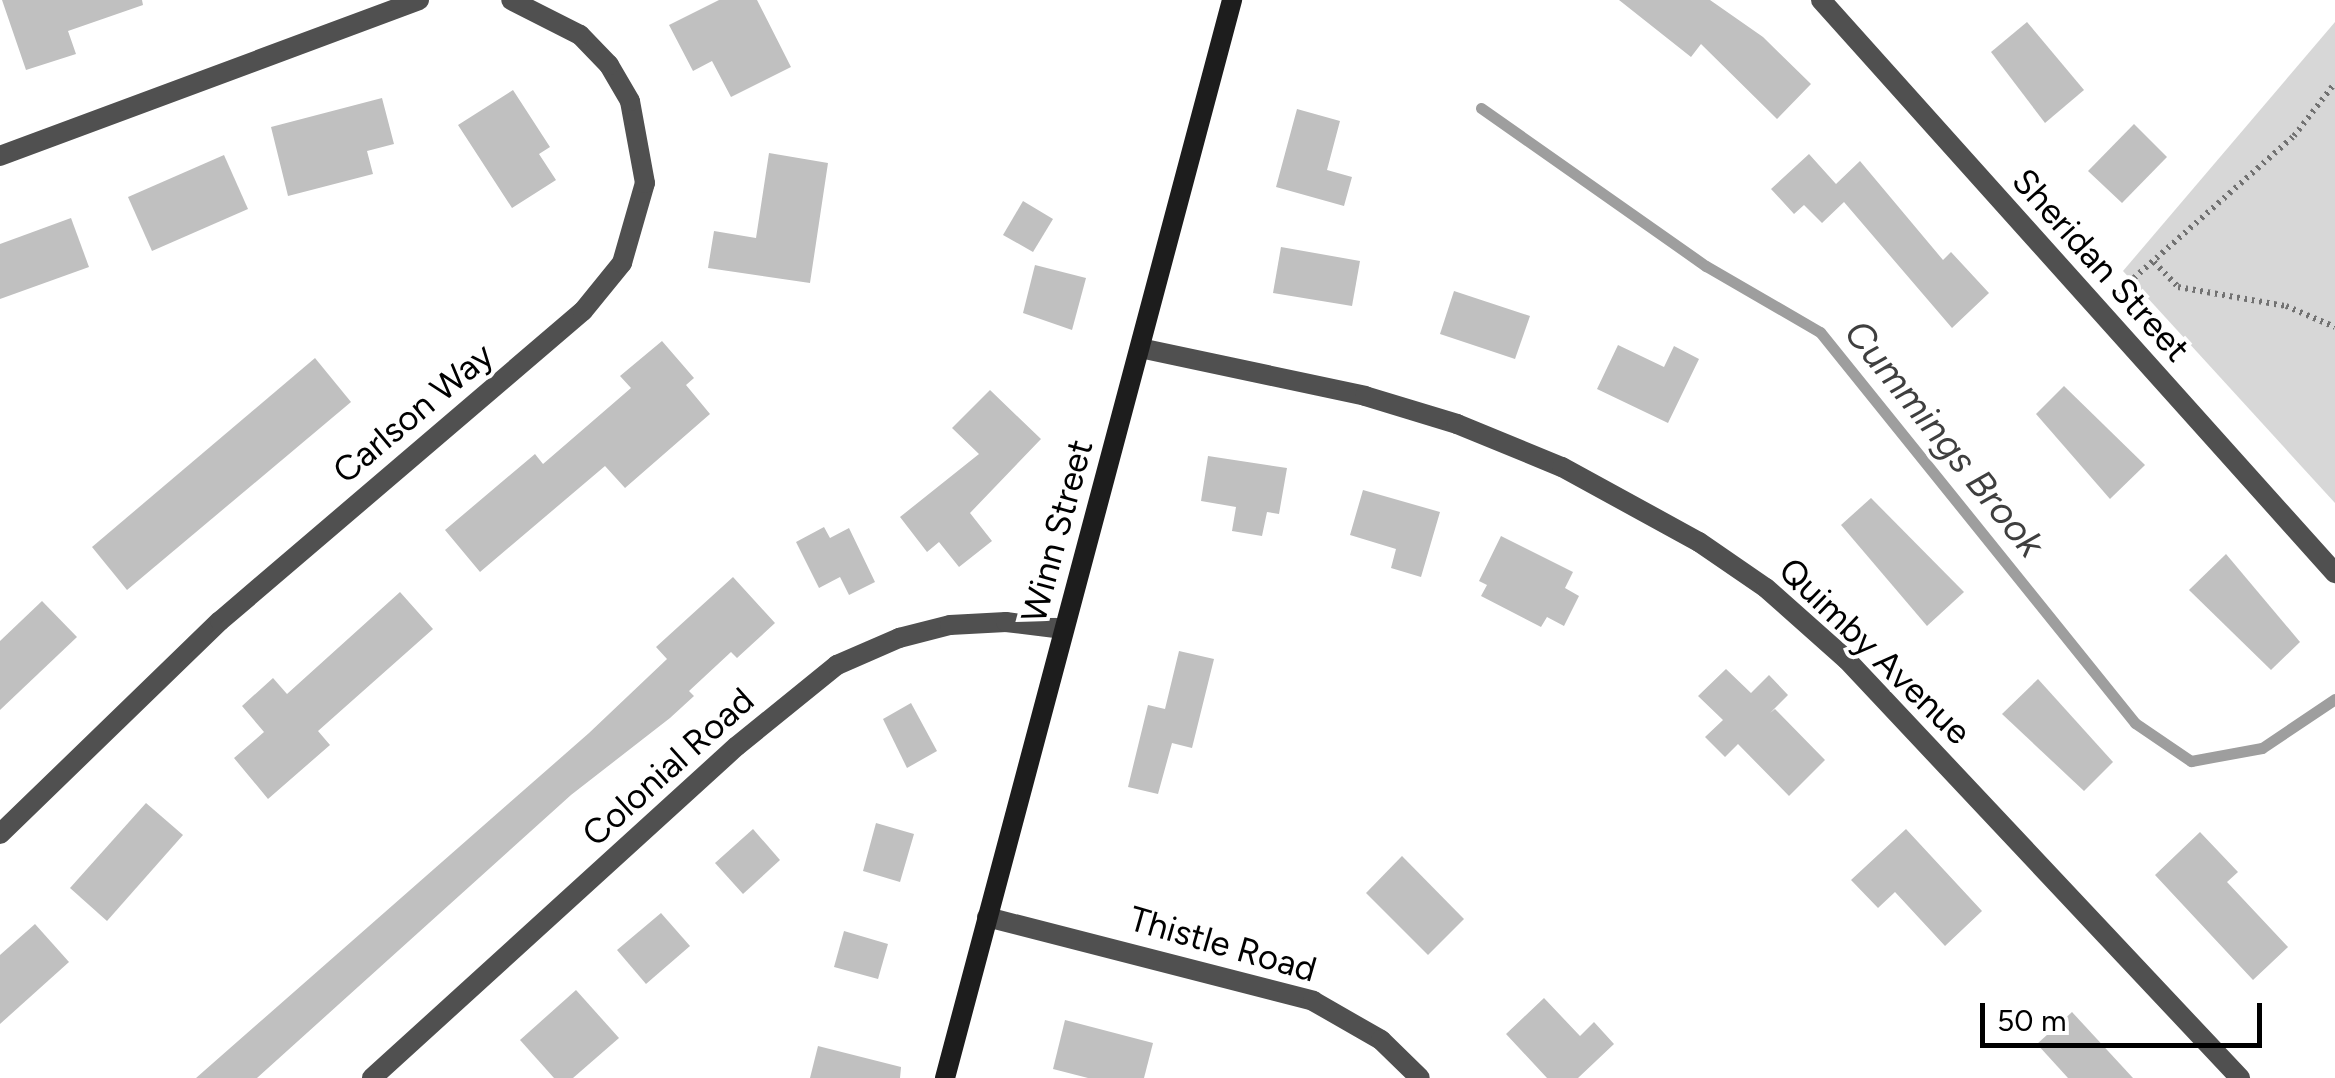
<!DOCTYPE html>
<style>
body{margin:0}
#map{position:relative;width:2335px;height:1078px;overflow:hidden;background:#fff;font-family:Figtree,sans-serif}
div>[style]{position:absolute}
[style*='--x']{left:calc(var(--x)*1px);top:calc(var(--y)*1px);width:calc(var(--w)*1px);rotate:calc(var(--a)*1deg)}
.green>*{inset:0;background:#d7d7d7}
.stream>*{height:11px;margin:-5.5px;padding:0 5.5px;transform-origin:5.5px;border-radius:5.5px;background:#9e9e9e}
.building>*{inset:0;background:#c0c0c0}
.path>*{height:6px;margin-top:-3px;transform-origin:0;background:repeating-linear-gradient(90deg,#727272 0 2.5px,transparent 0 7.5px)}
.minor>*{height:20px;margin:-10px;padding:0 10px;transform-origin:10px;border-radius:10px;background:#505050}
.secondary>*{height:20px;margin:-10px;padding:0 10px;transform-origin:10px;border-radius:10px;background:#1d1d1d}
span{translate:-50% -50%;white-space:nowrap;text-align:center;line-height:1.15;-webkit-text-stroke:8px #fff;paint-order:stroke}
.street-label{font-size:35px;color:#000}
.water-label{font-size:38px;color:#3f3f3f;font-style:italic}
.scale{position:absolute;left:1980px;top:1003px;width:282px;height:45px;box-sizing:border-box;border:5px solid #000;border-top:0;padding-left:12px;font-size:30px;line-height:35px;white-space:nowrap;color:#000;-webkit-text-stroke:8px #fff;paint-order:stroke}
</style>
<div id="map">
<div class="green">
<i style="clip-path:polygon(2335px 22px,2335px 503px,2123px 271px)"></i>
</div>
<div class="stream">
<i style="--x:1481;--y:108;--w:275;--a:35.1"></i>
<i style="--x:1706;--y:266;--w:132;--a:30.1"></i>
<i style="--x:1820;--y:332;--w:502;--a:51.14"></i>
<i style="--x:2135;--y:723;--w:68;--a:34.2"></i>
<i style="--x:2191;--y:761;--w:72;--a:-10.4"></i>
<i style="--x:2262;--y:748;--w:88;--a:-33.9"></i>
</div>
<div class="building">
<i style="clip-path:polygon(2px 0,142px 0,143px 5px,68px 31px,76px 54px,26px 70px)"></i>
<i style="clip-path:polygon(719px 0,757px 0,791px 67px,731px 97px,712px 61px,693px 71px,669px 25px)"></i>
<i style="clip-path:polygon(1619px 0,1710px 0,1763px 37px,1811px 84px,1777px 119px,1701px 44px,1691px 57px)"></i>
<i style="clip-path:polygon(2027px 22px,2084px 90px,2045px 123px,1991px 52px)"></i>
<i style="clip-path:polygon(513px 90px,550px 147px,539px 154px,556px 180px,512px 208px,458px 125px)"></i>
<i style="clip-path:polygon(382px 98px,394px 144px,367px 151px,373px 174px,288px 196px,271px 127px)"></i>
<i style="clip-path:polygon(1297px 109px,1340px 121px,1327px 170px,1352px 177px,1344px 206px,1276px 187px)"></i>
<i style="clip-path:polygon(2134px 124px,2167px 157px,2122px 203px,2088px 171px)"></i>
<i style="clip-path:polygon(769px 153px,828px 163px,810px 283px,708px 268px,714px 231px,756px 238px)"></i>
<i style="clip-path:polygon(1809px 154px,1836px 184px,1860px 161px,1943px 260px,1951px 252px,1989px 293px,1952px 328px,1844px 202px,1822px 223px,1804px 205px,1794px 214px,1771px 189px)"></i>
<i style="clip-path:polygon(224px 155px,248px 209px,152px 251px,128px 197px)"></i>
<i style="clip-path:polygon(1023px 201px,1053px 219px,1033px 252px,1003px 235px)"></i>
<i style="clip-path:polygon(71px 218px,89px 267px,0 299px,0 244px)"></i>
<i style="clip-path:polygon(1281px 247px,1360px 261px,1352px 306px,1273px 293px)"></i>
<i style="clip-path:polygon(1035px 265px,1086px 278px,1072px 330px,1023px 313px)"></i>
<i style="clip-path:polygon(1454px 291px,1530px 316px,1515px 359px,1440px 334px)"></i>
<i style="clip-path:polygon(662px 341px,694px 378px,686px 385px,710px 414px,625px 488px,605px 466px,480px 572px,445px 530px,535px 454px,543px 464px,631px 388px,620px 376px)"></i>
<i style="clip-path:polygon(1618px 345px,1664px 367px,1674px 346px,1699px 359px,1668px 423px,1597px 389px)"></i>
<i style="clip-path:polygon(315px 358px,351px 402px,127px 590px,92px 547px)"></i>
<i style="clip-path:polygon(2064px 386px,2145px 465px,2110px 499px,2036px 414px)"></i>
<i style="clip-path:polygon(990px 390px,1041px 439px,970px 513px,992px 541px,959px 567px,939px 542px,927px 552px,900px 517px,979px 454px,952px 428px)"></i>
<i style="clip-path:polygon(1208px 456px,1287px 468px,1279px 514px,1267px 512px,1262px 536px,1232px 531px,1236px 507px,1201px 501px)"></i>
<i style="clip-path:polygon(1363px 490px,1440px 512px,1421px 577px,1391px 568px,1396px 549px,1350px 535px)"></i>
<i style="clip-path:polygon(1871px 498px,1964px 592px,1927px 626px,1841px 525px)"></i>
<i style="clip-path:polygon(824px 527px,830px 538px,849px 528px,875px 582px,849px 595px,840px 577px,819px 588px,796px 542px)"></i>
<i style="clip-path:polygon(1501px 536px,1573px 572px,1565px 588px,1579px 596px,1564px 626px,1547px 617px,1541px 627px,1481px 596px,1487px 585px,1479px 581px)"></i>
<i style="clip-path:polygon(2226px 554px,2300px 642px,2271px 670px,2189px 590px)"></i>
<i style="clip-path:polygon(733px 577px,775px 623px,737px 658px,731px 652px,689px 691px,694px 696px,670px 718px,571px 795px,257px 1078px,196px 1078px,589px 733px,667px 659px,656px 647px)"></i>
<i style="clip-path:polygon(400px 592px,433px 629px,318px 731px,330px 745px,268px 799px,234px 758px,264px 732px,242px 706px,273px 678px,287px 694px)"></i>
<i style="clip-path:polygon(42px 601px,77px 637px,0 710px,0 641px)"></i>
<i style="clip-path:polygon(1179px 651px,1214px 659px,1192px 748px,1172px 743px,1158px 794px,1128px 787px,1148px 705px,1165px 709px)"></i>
<i style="clip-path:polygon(1726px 669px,1751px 693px,1769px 675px,1788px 695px,1770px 713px,1775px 709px,1825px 760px,1789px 796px,1738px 744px,1725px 757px,1705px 737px,1723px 720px,1698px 696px)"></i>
<i style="clip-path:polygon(2038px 679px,2113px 762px,2084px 791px,2002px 714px)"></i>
<i style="clip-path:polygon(911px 703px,937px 751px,907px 768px,883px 719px)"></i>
<i style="clip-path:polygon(146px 803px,183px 835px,107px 921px,70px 888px)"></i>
<i style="clip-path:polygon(876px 823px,914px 834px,900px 882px,863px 871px)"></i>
<i style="clip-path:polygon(753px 829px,780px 860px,743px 894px,715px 863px)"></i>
<i style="clip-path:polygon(1906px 829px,1982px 911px,1945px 946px,1895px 892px,1878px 908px,1851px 880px)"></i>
<i style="clip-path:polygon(2200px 832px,2238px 872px,2227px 882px,2288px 947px,2253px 980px,2155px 875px)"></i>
<i style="clip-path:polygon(1402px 856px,1464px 919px,1428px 955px,1366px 893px)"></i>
<i style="clip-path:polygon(661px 913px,690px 946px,646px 984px,617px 950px)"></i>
<i style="clip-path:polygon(35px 924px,69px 962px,0 1024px,0 955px)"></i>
<i style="clip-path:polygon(844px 931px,888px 944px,878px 979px,834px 967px)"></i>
<i style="clip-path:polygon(576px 990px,619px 1038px,573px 1078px,554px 1078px,520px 1040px)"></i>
<i style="clip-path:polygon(1544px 998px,1580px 1036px,1594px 1022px,1614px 1044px,1578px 1078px,1547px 1078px,1506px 1034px)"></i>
<i style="clip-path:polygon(2072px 1012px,2133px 1078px,2068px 1078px,2037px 1044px)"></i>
<i style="clip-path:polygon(1065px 1020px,1153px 1043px,1144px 1078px,1088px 1078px,1053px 1069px)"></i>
<i style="clip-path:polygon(818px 1046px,901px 1067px,900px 1078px,810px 1078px)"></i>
</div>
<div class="path">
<i style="--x:2154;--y:262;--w:35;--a:46"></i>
<i style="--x:2178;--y:287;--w:110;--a:10"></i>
<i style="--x:2286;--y:306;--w:53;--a:23.2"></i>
<i style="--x:2117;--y:293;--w:237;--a:-41.6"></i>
<i style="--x:2294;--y:136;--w:67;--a:-52.3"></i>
</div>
<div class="minor">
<i style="--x:1821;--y:0;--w:770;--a:48.11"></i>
<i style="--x:0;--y:156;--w:447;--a:-20.4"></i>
<i style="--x:1140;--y:348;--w:230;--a:12"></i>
<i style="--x:1365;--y:396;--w:96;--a:16.9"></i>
<i style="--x:1457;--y:424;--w:113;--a:22.3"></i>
<i style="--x:1562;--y:467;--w:156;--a:28.7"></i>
<i style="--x:1699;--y:542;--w:81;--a:34.5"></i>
<i style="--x:1766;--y:588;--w:108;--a:41.6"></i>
<i style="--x:1847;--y:660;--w:574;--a:46.77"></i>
<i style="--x:0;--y:834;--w:306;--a:-44.1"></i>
<i style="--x:220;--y:621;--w:477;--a:-40.5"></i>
<i style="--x:583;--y:311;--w:62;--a:-50.9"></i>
<i style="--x:622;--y:263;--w:83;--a:-74"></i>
<i style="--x:645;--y:183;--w:83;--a:-100.4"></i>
<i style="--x:630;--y:101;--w:42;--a:-120.3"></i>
<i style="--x:609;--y:65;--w:42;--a:-134"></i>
<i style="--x:580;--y:35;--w:77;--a:-153.1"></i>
<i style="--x:987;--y:917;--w:337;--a:14.4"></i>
<i style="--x:1313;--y:1001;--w:78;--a:29.8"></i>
<i style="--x:1381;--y:1040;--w:54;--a:44.3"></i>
<i style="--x:372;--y:1078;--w:493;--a:-42.3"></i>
<i style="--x:737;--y:746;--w:129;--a:-39"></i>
<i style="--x:837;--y:665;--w:68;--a:-23.5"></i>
<i style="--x:899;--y:638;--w:53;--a:-14.3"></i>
<i style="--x:950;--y:625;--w:56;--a:-3.1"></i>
<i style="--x:1006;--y:622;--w:58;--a:6.9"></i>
</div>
<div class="secondary">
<i style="--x:945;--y:1078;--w:1116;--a:-75.09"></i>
</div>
<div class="street-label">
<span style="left:2101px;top:265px;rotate:48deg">Sheridan Street</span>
<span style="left:413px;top:413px;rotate:-40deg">Carlson Way</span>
<span style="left:1057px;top:531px;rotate:-75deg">Winn Street</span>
<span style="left:1875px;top:651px;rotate:44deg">Quimby Avenue</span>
<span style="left:668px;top:767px;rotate:-42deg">Colonial Road</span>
<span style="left:1223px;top:944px;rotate:16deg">Thistle Road</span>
</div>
<div class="water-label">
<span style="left:1944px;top:439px;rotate:51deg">Cummings Brook</span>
</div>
<div class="scale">50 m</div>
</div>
